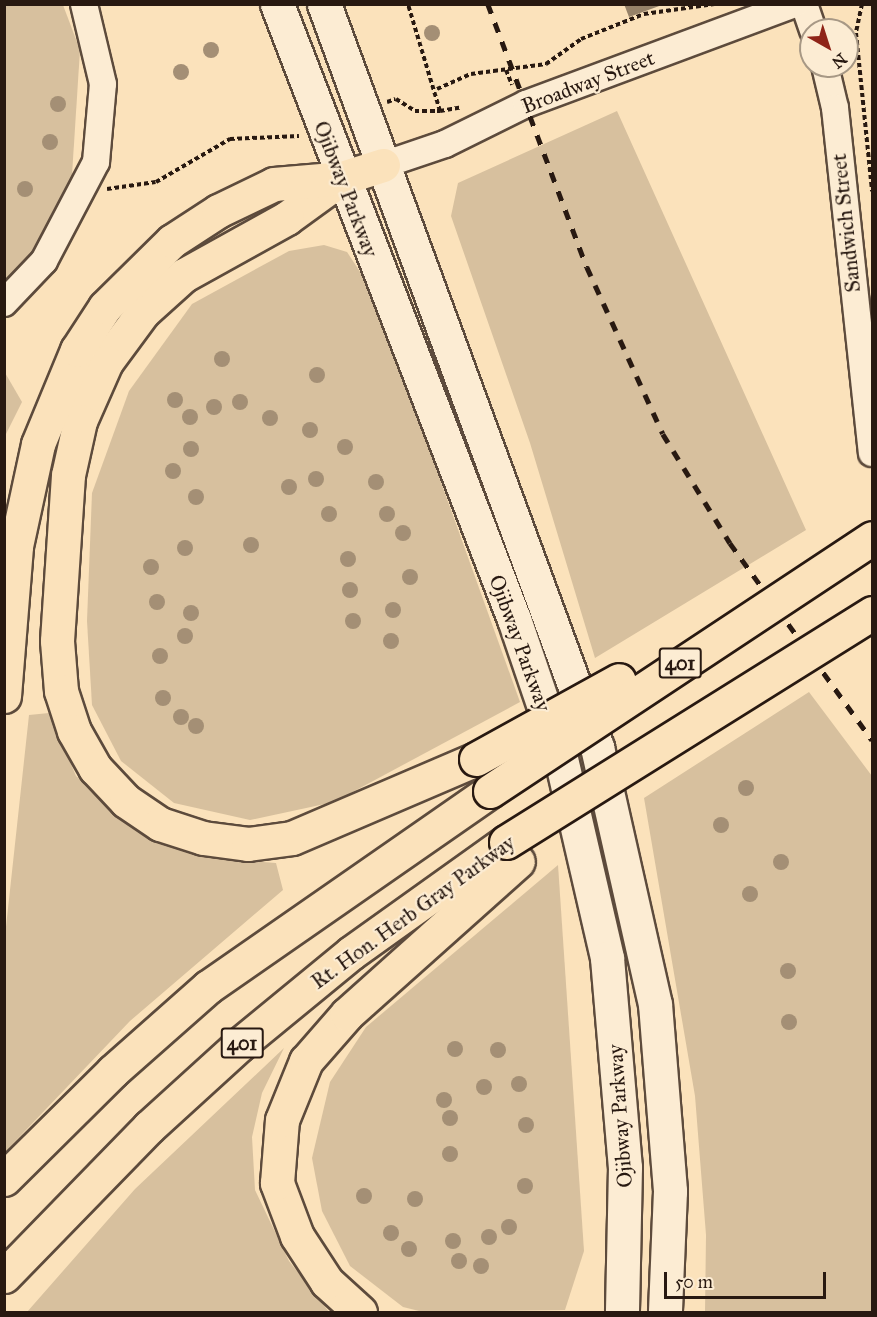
<!DOCTYPE html>
<style>
body{margin:0}
#map{position:relative;width:877px;height:1317px;overflow:hidden;background:#fbe2bb;font-family:"IM FELL Great Primer",serif}
div>[style]{position:absolute}
[style*='--x']{left:calc(var(--x)*1px);top:calc(var(--y)*1px);width:calc(var(--w)*1px);rotate:calc(var(--a)*1deg)}
.green>*{inset:0;background:#d7c09e}
.building>*{inset:0;background:#968269}
.path>*{height:4px;margin-top:-2px;transform-origin:0;background:repeating-linear-gradient(90deg,#281911 0 4.5px,transparent 0 7.5px)}
.roads{filter:drop-shadow(2px 0 #5d4b3c) drop-shadow(-2px 0 #5d4b3c) drop-shadow(0 2px #5d4b3c) drop-shadow(0 -2px #5d4b3c)}
.minor>*{height:26px;margin:-13px;padding:0 13px;transform-origin:13px;border-radius:13px;background:#fcecd3}
.secondary>*{height:33px;margin:-16.5px;padding:0 16.5px;transform-origin:16.5px;border-radius:16.5px;background:#fcecd3}
.motorway>*{height:33px;margin:-16.5px;padding:0 16.5px;transform-origin:16.5px;border-radius:16.5px;background:#fbe2bb}
.rail>*{height:4.5px;margin-top:-2.25px;transform-origin:0;background:repeating-linear-gradient(90deg,#281911 0 10px,transparent 0 20px)}
.bridges{filter:drop-shadow(2px 0 #281911) drop-shadow(-2px 0 #281911) drop-shadow(0 2px #281911) drop-shadow(0 -2px #281911)}
.motorway-bridge>*{height:33px;margin:-16.5px;padding:0 16.5px;transform-origin:16.5px;border-radius:16.5px;background:#fbe2bb}
.trees>*{width:16px;height:16px;margin:-8px;border-radius:50%;background:#a48f75}
span{translate:-50% -50%;white-space:nowrap;text-align:center;line-height:1.15;-webkit-text-stroke:4.5px #fcecd3;paint-order:stroke}
.shield-label span{padding:2px 4px;background:#fcecd3;border:2px solid;border-radius:4px;-webkit-text-stroke-width:0}
.shield-label{font-size:20px;color:#281911;font-weight:700}
.street-label{font-size:21px;color:#281911}
.frame{position:absolute;inset:0;border:6px solid #281911;pointer-events:none}
.north{position:absolute;left:799px;top:18px;width:60px;height:60px;box-sizing:border-box;background:#fcecd3;border:2px solid #a79885;border-radius:50%;rotate:141deg;font-size:16px;font-weight:700;line-height:24px;text-align:center;color:#281911}
.north::after{content:'';display:block;margin:auto;width:21px;height:27px;background:#8f2418;clip-path:polygon(50% 0,100% 100%,50% 72%,0 100%)}
.scale{position:absolute;left:664px;top:1272px;width:162px;height:27px;box-sizing:border-box;border:3px solid #281911;border-top:0;padding-left:8px;font-size:18px;line-height:21px;white-space:nowrap;color:#281911;-webkit-text-stroke:4px #fcecd3;paint-order:stroke}
</style>
<div id="map">
<div class="green">
<i style="clip-path:polygon(5px 5px,63px 5px,80px 50px,70px 206px,5px 284px)"></i>
<i style="clip-path:polygon(617px 111px,806px 530px,595px 658px,530px 443px,451px 216px,458px 183px)"></i>
<i style="clip-path:polygon(324px 245px,347px 252px,372px 290px,520px 702px,334px 802px,250px 820px,174px 803px,121px 761px,92px 705px,87px 621px,92px 493px,129px 391px,192px 304px,289px 251px)"></i>
<i style="clip-path:polygon(4px 371px,22px 402px,5px 436px,4px 436px)"></i>
<i style="clip-path:polygon(809px 692px,872px 776px,872px 1312px,705px 1312px,706px 1235px,695px 1096px,644px 798px)"></i>
<i style="clip-path:polygon(49px 713px,76px 776px,134px 827px,203px 857px,276px 863px,283px 890px,130px 1021px,5px 1152px,5px 936px,29px 715px)"></i>
<i style="clip-path:polygon(558px 865px,584px 1251px,565px 1310px,423px 1312px,403px 1307px,350px 1266px,322px 1211px,312px 1158px,330px 1082px,366px 1027px)"></i>
<i style="clip-path:polygon(284px 1048px,262px 1093px,252px 1137px,255px 1190px,289px 1261px,329px 1312px,27px 1312px,135px 1189px)"></i>
</div>
<div class="building">
<i style="clip-path:polygon(624px 4px,662px 4px,662px 5px,629px 17px)"></i>
</div>
<div class="path">
<i style="--x:862;--y:4;--w:30;--a:102"></i>
<i style="--x:856;--y:33;--w:159;--a:84.2"></i>
<i style="--x:506;--y:70;--w:16;--a:68"></i>
<i style="--x:437;--y:89;--w:37;--a:-24"></i>
<i style="--x:471;--y:74;--w:76;--a:-7.6"></i>
<i style="--x:546;--y:64;--w:43;--a:-35.5"></i>
<i style="--x:581;--y:39;--w:68;--a:-21.6"></i>
<i style="--x:644;--y:14;--w:71;--a:-8.1"></i>
<i style="--x:387;--y:102;--w:9;--a:-18"></i>
<i style="--x:396;--y:99;--w:22;--a:32"></i>
<i style="--x:415;--y:111;--w:25;--a:0"></i>
<i style="--x:440;--y:111;--w:112;--a:-106.7"></i>
<i style="--x:440;--y:111;--w:22;--a:-10"></i>
<i style="--x:107;--y:189;--w:49;--a:-8.1"></i>
<i style="--x:156;--y:182;--w:86;--a:-30.2"></i>
<i style="--x:230;--y:139;--w:69;--a:-2.5"></i>
</div>
<div class="roads">
<div class="minor">
<i style="--x:804;--y:4;--w:28;--a:71"></i>
<i style="--x:825;--y:66;--w:43;--a:76.6"></i>
<i style="--x:835;--y:108;--w:347;--a:83.9"></i>
<i style="--x:383;--y:165;--w:65;--a:-18.7"></i>
<i style="--x:445;--y:144;--w:90;--a:-26.3"></i>
<i style="--x:526;--y:104;--w:287;--a:-20.4"></i>
<i style="--x:4;--y:303;--w:58;--a:-46.4"></i>
<i style="--x:44;--y:261;--w:112;--a:-62.3"></i>
<i style="--x:96;--y:162;--w:78;--a:-84.9"></i>
<i style="--x:103;--y:84;--w:82;--a:-103.4"></i>
</div>
<div class="secondary">
<i style="--x:277;--y:4;--w:659;--a:68.93"></i>
<i style="--x:514;--y:619;--w:143;--a:71.2"></i>
<i style="--x:560;--y:754;--w:209;--a:77"></i>
<i style="--x:607;--y:958;--w:210;--a:85.1"></i>
<i style="--x:625;--y:1167;--w:145;--a:91.2"></i>
<i style="--x:324;--y:4;--w:792;--a:69.83"></i>
<i style="--x:597;--y:747;--w:263;--a:77.3"></i>
<i style="--x:655;--y:1004;--w:188;--a:85.4"></i>
<i style="--x:670;--y:1191;--w:121;--a:92.4"></i>
</div>
<div class="motorway">
<i style="--x:342;--y:178;--w:68;--a:144"></i>
<i style="--x:287;--y:218;--w:118;--a:151"></i>
<i style="--x:184;--y:275;--w:55;--a:137.9"></i>
<i style="--x:143;--y:312;--w:62;--a:126.5"></i>
<i style="--x:106;--y:362;--w:64;--a:113.8"></i>
<i style="--x:80;--y:421;--w:55;--a:102.5"></i>
<i style="--x:68;--y:475;--w:166;--a:93.8"></i>
<i style="--x:57;--y:641;--w:50;--a:85.4"></i>
<i style="--x:61;--y:691;--w:42;--a:72"></i>
<i style="--x:74;--y:731;--w:43;--a:60.4"></i>
<i style="--x:95;--y:768;--w:45;--a:46.8"></i>
<i style="--x:126;--y:801;--w:41;--a:34.1"></i>
<i style="--x:160;--y:824;--w:45;--a:18"></i>
<i style="--x:203;--y:838;--w:45;--a:7.6"></i>
<i style="--x:248;--y:844;--w:44;--a:-7.8"></i>
<i style="--x:292;--y:838;--w:200;--a:-23.2"></i>
<i style="--x:4;--y:696;--w:150;--a:-85.4"></i>
<i style="--x:16;--y:546;--w:104;--a:-77.8"></i>
<i style="--x:38;--y:444;--w:102;--a:-67.5"></i>
<i style="--x:77;--y:350;--w:51;--a:-56.9"></i>
<i style="--x:105;--y:307;--w:94;--a:-44.6"></i>
<i style="--x:172;--y:241;--w:55;--a:-33.1"></i>
<i style="--x:218;--y:211;--w:62;--a:-25.7"></i>
<i style="--x:274;--y:184;--w:68;--a:-5"></i>
<i style="--x:342;--y:178;--w:43;--a:-17.6"></i>
<i style="--x:4;--y:1179;--w:153;--a:-44.7"></i>
<i style="--x:113;--y:1071;--w:127;--a:-41.5"></i>
<i style="--x:208;--y:987;--w:343;--a:-34.8"></i>
<i style="--x:4;--y:1276;--w:208;--a:-45.8"></i>
<i style="--x:149;--y:1127;--w:122;--a:-42.3"></i>
<i style="--x:239;--y:1045;--w:145;--a:-39.4"></i>
<i style="--x:351;--y:953;--w:191;--a:-35.6"></i>
<i style="--x:360;--y:1312;--w:45;--a:-137.7"></i>
<i style="--x:327;--y:1282;--w:55;--a:-123.1"></i>
<i style="--x:297;--y:1236;--w:57;--a:-110.7"></i>
<i style="--x:277;--y:1183;--w:63;--a:-85.5"></i>
<i style="--x:282;--y:1120;--w:64;--a:-67.9"></i>
<i style="--x:306;--y:1061;--w:62;--a:-48.9"></i>
<i style="--x:347;--y:1014;--w:229;--a:-41.8"></i>
</div>
</div>
<div class="rail">
<i style="--x:488;--y:4;--w:281;--a:69.4"></i>
<i style="--x:587;--y:267;--w:183;--a:65.5"></i>
<i style="--x:663;--y:434;--w:128;--a:58.4"></i>
<i style="--x:730;--y:543;--w:243;--a:54.2"></i>
</div>
<div class="bridges">
<div class="motorway-bridge">
<i style="--x:476;--y:759;--w:163;--a:-28.9"></i>
<i style="--x:490;--y:791;--w:458;--a:-33.5"></i>
<i style="--x:506;--y:842;--w:432;--a:-32"></i>
</div>
</div>
<div class="trees">
<i style="left:432px;top:33px"></i>
<i style="left:211px;top:50px"></i>
<i style="left:181px;top:72px"></i>
<i style="left:58px;top:104px"></i>
<i style="left:50px;top:142px"></i>
<i style="left:25px;top:189px"></i>
<i style="left:222px;top:359px"></i>
<i style="left:317px;top:375px"></i>
<i style="left:175px;top:400px"></i>
<i style="left:240px;top:402px"></i>
<i style="left:214px;top:407px"></i>
<i style="left:190px;top:417px"></i>
<i style="left:270px;top:418px"></i>
<i style="left:310px;top:430px"></i>
<i style="left:345px;top:447px"></i>
<i style="left:191px;top:449px"></i>
<i style="left:173px;top:471px"></i>
<i style="left:316px;top:479px"></i>
<i style="left:376px;top:482px"></i>
<i style="left:289px;top:487px"></i>
<i style="left:196px;top:497px"></i>
<i style="left:329px;top:514px"></i>
<i style="left:387px;top:514px"></i>
<i style="left:403px;top:533px"></i>
<i style="left:251px;top:545px"></i>
<i style="left:185px;top:548px"></i>
<i style="left:348px;top:559px"></i>
<i style="left:151px;top:567px"></i>
<i style="left:410px;top:577px"></i>
<i style="left:350px;top:590px"></i>
<i style="left:157px;top:602px"></i>
<i style="left:393px;top:610px"></i>
<i style="left:191px;top:613px"></i>
<i style="left:353px;top:621px"></i>
<i style="left:185px;top:636px"></i>
<i style="left:391px;top:641px"></i>
<i style="left:160px;top:656px"></i>
<i style="left:163px;top:698px"></i>
<i style="left:181px;top:717px"></i>
<i style="left:196px;top:726px"></i>
<i style="left:746px;top:788px"></i>
<i style="left:721px;top:825px"></i>
<i style="left:781px;top:862px"></i>
<i style="left:750px;top:894px"></i>
<i style="left:788px;top:971px"></i>
<i style="left:789px;top:1022px"></i>
<i style="left:455px;top:1049px"></i>
<i style="left:498px;top:1050px"></i>
<i style="left:519px;top:1084px"></i>
<i style="left:484px;top:1087px"></i>
<i style="left:444px;top:1100px"></i>
<i style="left:450px;top:1118px"></i>
<i style="left:526px;top:1125px"></i>
<i style="left:450px;top:1154px"></i>
<i style="left:525px;top:1186px"></i>
<i style="left:364px;top:1196px"></i>
<i style="left:415px;top:1199px"></i>
<i style="left:509px;top:1227px"></i>
<i style="left:391px;top:1233px"></i>
<i style="left:489px;top:1237px"></i>
<i style="left:453px;top:1241px"></i>
<i style="left:409px;top:1249px"></i>
<i style="left:459px;top:1261px"></i>
<i style="left:481px;top:1266px"></i>
</div>
<div class="shield-label">
<span style="left:680px;top:663px">401</span>
<span style="left:242px;top:1043px">401</span>
</div>
<div class="street-label">
<span style="left:588px;top:82px;rotate:-21deg">Broadway Street</span>
<span style="left:346px;top:189px;rotate:69deg">Ojibway Parkway</span>
<span style="left:846px;top:223px;rotate:-96deg">Sandwich Street</span>
<span style="left:520px;top:643px;rotate:70deg">Ojibway Parkway</span>
<span style="left:413px;top:912px;rotate:-36deg">Rt. Hon. Herb Gray Parkway</span>
<span style="left:620px;top:1116px;rotate:-94deg">Ojibway Parkway</span>
</div>
<div class="frame"></div>
<div class="north">N</div>
<div class="scale">50 m</div>
</div>
